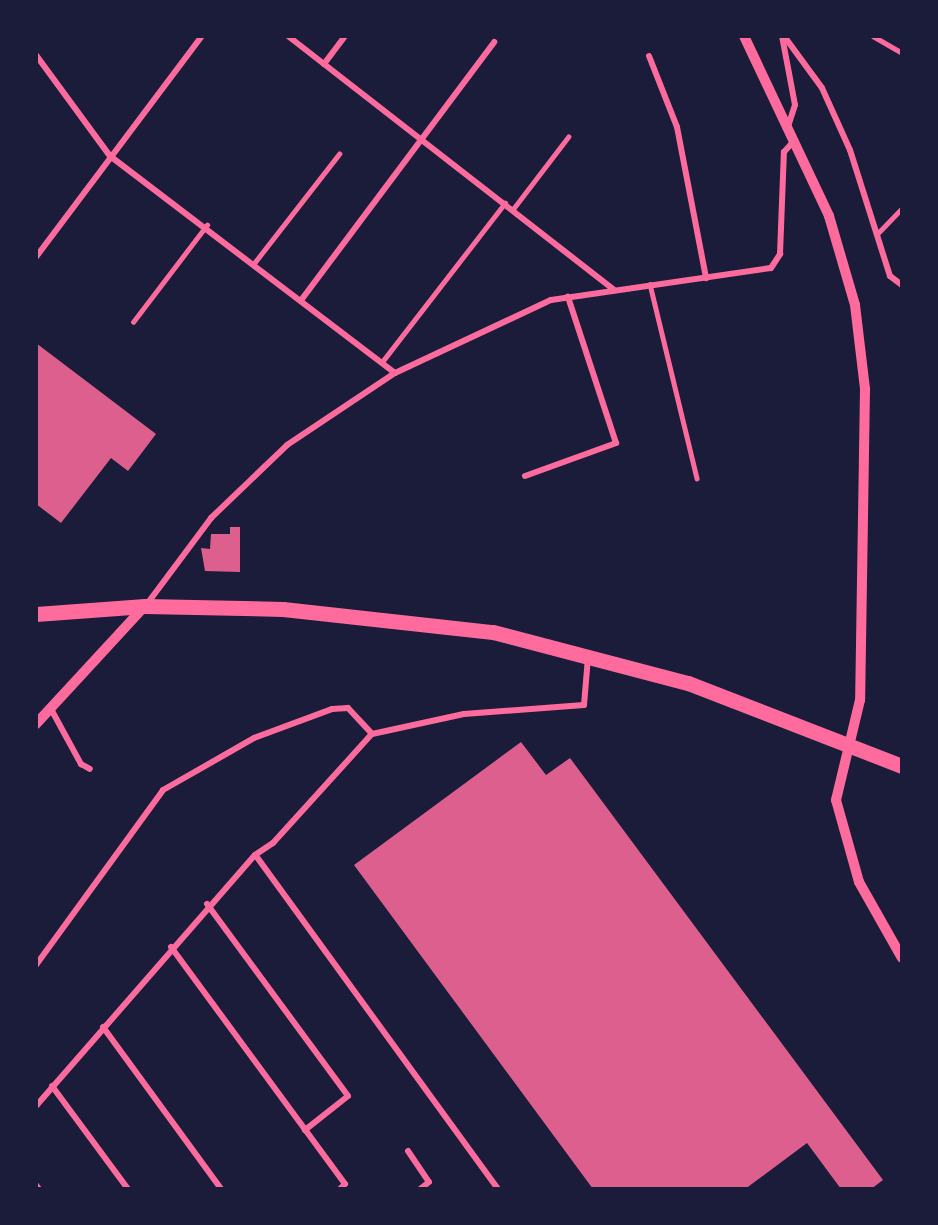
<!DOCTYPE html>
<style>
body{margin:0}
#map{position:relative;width:938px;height:1225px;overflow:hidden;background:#1b1b3a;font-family:"Fira Sans Condensed",sans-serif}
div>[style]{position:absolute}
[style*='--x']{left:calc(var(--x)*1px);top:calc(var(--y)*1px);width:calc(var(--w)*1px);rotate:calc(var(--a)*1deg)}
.building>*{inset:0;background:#dd5f8e}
.service>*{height:4.5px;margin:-2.25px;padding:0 2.25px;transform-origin:2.25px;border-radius:2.25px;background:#ff6b9d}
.minor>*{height:6px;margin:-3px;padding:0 3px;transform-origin:3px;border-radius:3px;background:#ff6b9d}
.tertiary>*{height:10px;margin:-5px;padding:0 5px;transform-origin:5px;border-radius:5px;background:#ff6b9d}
.primary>*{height:15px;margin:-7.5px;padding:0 7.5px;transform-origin:7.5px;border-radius:7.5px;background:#ff6b9d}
span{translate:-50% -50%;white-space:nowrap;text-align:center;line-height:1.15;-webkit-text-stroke:5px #1b1b3a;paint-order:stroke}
.frame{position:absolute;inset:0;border:38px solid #1b1b3a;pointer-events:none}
</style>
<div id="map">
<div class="building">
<i style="clip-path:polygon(36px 343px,156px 434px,128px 471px,111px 458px,61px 523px,36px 504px)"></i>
<i style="clip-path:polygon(230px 527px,240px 527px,240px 572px,205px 571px,201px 548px,210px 549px,211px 534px,230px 534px)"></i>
<i style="clip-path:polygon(521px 742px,546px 775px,570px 758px,883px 1180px,871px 1189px,841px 1189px,807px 1143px,745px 1189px,593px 1189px,354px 865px)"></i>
</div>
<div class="service">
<i style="--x:873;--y:36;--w:34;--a:30"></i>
<i style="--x:513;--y:209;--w:91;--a:-52.6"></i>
<i style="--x:877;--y:234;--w:36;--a:-46"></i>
<i style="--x:255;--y:262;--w:137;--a:-52.1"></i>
<i style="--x:650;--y:284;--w:200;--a:76.4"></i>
<i style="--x:133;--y:322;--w:122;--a:-52.7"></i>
<i style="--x:382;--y:362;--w:201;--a:-52.3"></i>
</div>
<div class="minor">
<i style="--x:288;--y:36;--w:412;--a:37.9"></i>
<i style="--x:782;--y:36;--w:70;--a:79.3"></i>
<i style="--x:795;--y:105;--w:22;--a:108"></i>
<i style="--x:784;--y:36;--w:64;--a:53.8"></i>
<i style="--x:822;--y:88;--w:68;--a:65.7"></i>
<i style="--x:850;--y:150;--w:132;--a:72.4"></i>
<i style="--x:890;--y:276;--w:15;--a:37"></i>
<i style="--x:36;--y:55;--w:125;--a:53.8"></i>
<i style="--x:110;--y:156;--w:358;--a:37.3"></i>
<i style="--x:649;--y:56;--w:76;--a:68.5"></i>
<i style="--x:677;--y:127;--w:154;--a:79.1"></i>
<i style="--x:324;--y:64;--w:35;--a:-53"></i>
<i style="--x:36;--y:257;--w:276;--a:-53.1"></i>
<i style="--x:302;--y:299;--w:321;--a:-53.2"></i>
<i style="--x:525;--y:476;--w:97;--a:-19.9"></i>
<i style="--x:616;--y:443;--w:154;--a:-108.2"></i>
<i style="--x:147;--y:604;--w:107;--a:-53.3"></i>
<i style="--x:211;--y:518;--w:105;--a:-43.8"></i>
<i style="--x:287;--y:445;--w:130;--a:-33.7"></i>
<i style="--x:395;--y:373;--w:172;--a:-25.1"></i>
<i style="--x:551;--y:300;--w:222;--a:-8.3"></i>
<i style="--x:771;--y:268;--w:17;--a:-57"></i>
<i style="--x:780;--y:254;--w:102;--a:-87.8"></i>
<i style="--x:784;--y:152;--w:15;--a:-48"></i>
<i style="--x:51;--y:709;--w:63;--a:61.4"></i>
<i style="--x:81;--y:764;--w:10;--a:29"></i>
<i style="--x:207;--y:904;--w:238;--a:53.7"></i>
<i style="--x:348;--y:1096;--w:55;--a:141.7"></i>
<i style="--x:171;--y:947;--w:294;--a:53.7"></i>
<i style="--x:345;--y:1184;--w:7;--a:135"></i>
<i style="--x:36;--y:965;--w:216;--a:-54"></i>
<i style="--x:163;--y:790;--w:105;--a:-29.7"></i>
<i style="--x:254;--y:738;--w:83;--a:-20.4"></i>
<i style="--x:332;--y:709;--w:16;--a:-4"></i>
<i style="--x:348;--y:708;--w:35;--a:47"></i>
<i style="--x:103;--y:1027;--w:200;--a:53.9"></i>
<i style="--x:52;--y:1086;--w:128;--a:53.6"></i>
<i style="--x:36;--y:1106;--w:333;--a:-48.9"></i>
<i style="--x:408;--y:1151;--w:37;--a:56"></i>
<i style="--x:429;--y:1182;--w:11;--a:142"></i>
<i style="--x:36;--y:1185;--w:5;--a:53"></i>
<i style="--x:498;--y:1189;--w:413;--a:-126"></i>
<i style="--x:255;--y:855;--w:22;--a:-34"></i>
<i style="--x:273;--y:843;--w:147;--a:-47.8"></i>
<i style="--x:372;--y:734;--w:94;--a:-12.3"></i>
<i style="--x:464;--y:714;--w:120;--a:-4.3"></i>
<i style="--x:584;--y:705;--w:48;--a:-85.2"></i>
</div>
<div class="tertiary">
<i style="--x:744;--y:36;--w:199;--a:64.7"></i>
<i style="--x:829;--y:216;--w:93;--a:73.7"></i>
<i style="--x:855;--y:305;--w:85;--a:83.2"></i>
<i style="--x:865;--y:389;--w:311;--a:90.9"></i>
<i style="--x:860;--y:700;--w:103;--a:103.5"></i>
<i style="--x:836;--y:800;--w:85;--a:74.3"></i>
<i style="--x:859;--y:882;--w:87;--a:60.5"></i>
<i style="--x:36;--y:724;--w:161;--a:-47.3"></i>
</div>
<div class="primary">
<i style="--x:36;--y:614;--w:109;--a:-4.2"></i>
<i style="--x:145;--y:606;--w:138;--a:1.2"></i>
<i style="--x:283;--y:609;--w:211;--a:6.3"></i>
<i style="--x:493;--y:632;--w:202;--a:14.7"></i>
<i style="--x:688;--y:683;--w:230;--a:21.2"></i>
</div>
<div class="frame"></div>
</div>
